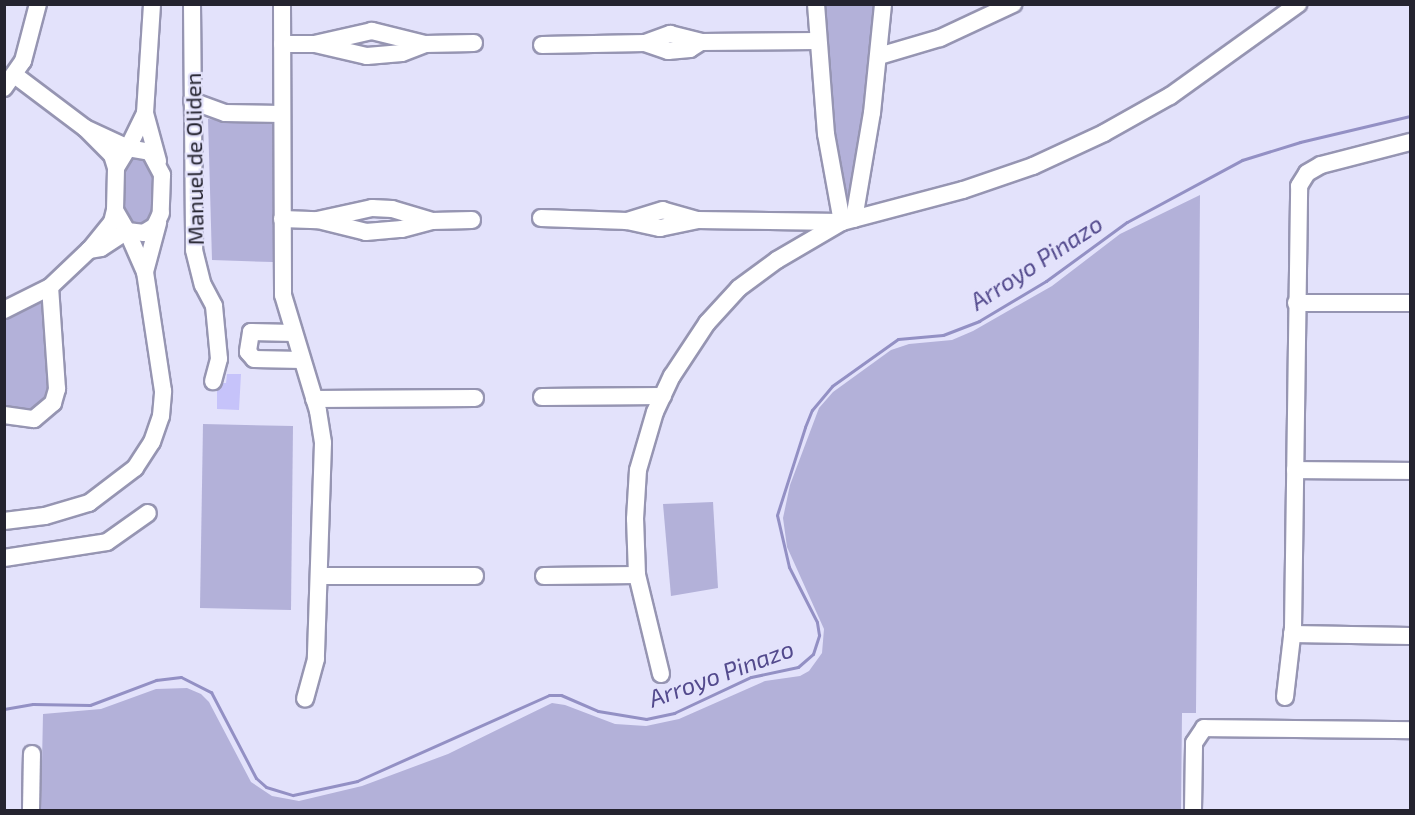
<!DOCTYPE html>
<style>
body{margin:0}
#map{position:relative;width:1415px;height:815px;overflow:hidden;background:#e3e2fb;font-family:"Exo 2",sans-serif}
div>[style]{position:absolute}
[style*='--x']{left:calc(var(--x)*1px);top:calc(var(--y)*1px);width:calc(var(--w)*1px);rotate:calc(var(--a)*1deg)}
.green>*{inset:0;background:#b3b1d9}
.stream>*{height:3px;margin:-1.5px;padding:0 1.5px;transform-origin:1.5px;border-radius:1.5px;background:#9390c4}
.building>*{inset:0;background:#c6c3fa}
.roads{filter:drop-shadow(2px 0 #9695b2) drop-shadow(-2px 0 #9695b2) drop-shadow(0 2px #9695b2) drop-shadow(0 -2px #9695b2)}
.minor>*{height:16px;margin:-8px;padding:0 8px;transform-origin:8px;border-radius:8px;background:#fff}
span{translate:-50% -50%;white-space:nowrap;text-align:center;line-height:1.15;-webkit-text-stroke:4.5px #e3e2fb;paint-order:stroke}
.street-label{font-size:22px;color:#24232f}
.water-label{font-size:24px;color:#534a8d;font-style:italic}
.frame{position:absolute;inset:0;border:6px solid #24232f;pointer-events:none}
</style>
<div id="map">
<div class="green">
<i style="clip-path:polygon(822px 5px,876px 5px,857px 158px,845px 206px,836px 160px)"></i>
<i style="clip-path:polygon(208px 119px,276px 124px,273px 262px,212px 260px)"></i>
<i style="clip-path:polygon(130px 154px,146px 155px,157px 181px,154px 216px,144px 227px,134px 229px,119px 210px,117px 179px)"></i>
<i style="clip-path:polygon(1200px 195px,1196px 713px,1182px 713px,1181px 810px,41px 810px,43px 714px,101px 709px,156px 689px,187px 688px,201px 694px,209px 702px,251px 782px,272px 796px,299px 801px,362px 786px,448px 754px,552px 703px,565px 705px,615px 724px,646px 726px,679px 719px,765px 681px,800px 676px,809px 671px,822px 653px,824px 629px,787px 547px,783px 518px,790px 485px,819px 408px,833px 392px,891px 350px,909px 344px,952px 340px,973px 331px,1052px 286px,1120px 234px)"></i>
<i style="clip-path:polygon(43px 298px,49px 399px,31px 414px,5px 409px,5px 314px)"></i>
<i style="clip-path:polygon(203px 424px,293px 426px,291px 610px,200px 608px)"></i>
<i style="clip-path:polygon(713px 502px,718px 588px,671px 596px,663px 504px)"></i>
</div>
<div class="stream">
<i style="--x:4;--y:709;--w:29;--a:-10"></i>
<i style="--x:33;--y:704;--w:57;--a:1"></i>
<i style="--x:90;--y:705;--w:71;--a:-20.7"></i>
<i style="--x:156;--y:680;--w:25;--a:-7"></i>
<i style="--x:181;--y:677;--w:34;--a:27"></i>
<i style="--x:211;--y:692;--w:97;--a:62.4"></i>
<i style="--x:256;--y:778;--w:13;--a:42"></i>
<i style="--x:266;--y:787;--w:28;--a:17"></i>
<i style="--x:293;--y:795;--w:66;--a:-12.3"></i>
<i style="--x:357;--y:781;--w:210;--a:-24.1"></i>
<i style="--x:549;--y:695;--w:12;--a:0"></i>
<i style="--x:561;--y:695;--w:40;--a:23.4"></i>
<i style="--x:598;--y:711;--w:49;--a:9.5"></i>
<i style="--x:646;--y:719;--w:29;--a:-12"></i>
<i style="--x:674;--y:713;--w:85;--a:-25.1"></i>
<i style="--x:751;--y:677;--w:48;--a:-12"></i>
<i style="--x:798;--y:667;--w:20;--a:-41"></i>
<i style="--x:813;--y:654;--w:20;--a:-72"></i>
<i style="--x:819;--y:635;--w:13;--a:-99"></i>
<i style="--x:817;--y:622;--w:62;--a:-117"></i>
<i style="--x:789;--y:567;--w:53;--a:-103"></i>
<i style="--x:777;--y:515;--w:92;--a:-72.3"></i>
<i style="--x:805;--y:427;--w:18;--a:-68"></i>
<i style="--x:812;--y:410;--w:31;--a:-50"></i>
<i style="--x:832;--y:386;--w:81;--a:-35.5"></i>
<i style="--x:898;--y:339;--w:45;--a:-5.1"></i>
<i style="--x:943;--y:335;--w:39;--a:-21"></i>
<i style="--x:979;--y:321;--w:78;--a:-30.8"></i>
<i style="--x:1046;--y:281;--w:100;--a:-36.1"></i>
<i style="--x:1127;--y:222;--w:131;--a:-28.3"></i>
<i style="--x:1242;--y:160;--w:61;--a:-17.2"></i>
<i style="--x:1300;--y:142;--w:113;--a:-13.3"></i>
</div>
<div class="building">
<i style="clip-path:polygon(227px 374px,241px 374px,239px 410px,217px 409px,217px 383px,226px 383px)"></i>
</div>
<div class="roads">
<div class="minor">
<i style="--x:192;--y:4;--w:246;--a:89.5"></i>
<i style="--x:194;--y:250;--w:36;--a:76"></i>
<i style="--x:203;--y:285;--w:24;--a:62"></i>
<i style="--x:214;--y:306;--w:53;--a:84.6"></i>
<i style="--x:219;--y:359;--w:23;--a:105"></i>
<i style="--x:282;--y:4;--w:291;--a:89.8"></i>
<i style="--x:283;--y:295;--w:121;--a:73.2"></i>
<i style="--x:318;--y:411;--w:32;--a:81"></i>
<i style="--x:323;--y:443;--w:216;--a:91.9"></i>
<i style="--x:316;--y:659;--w:41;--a:105.4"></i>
<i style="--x:701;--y:42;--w:13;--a:148"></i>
<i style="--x:690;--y:49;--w:22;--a:175"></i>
<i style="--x:668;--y:51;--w:24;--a:-161"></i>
<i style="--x:645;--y:43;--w:27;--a:-20"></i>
<i style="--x:670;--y:34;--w:32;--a:14"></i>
<i style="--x:701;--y:42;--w:117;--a:-0.5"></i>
<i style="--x:282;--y:44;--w:33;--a:0"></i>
<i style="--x:425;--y:44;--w:55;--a:-166.2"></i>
<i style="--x:372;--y:31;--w:58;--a:167.2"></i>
<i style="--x:315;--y:44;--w:53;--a:13"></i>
<i style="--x:367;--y:56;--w:35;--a:-5"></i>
<i style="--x:402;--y:53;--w:25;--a:-21"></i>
<i style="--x:425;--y:44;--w:49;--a:-1.2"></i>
<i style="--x:542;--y:45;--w:103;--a:-1.1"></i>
<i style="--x:879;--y:56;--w:64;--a:-16.4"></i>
<i style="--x:940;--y:38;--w:81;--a:-25"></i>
<i style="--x:16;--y:76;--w:86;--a:37"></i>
<i style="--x:4;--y:88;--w:33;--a:-55"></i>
<i style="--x:23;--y:61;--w:59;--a:-75.3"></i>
<i style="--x:192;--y:101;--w:35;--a:20"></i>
<i style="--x:225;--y:113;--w:57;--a:1"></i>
<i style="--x:145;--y:113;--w:109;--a:-86.3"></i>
<i style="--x:128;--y:148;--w:22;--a:10"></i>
<i style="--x:150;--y:152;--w:26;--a:62"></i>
<i style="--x:162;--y:175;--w:38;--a:92"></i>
<i style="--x:161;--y:213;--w:14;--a:115"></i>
<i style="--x:155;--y:226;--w:13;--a:148"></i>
<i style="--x:144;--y:233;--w:17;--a:-173"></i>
<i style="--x:127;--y:231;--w:24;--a:-120"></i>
<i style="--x:115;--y:210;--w:42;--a:-88.6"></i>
<i style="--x:116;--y:168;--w:23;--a:-59"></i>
<i style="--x:116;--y:168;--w:14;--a:-107"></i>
<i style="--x:112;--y:155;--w:38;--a:-135"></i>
<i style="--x:85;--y:128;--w:47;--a:24.9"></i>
<i style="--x:128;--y:148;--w:39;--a:-64"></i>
<i style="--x:145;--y:113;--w:50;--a:74.8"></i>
<i style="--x:115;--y:210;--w:12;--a:104"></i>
<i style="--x:112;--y:222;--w:36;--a:129"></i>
<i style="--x:89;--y:250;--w:12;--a:-9"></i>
<i style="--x:101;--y:248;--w:31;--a:-33"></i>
<i style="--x:127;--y:231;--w:45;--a:66.3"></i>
<i style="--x:145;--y:272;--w:51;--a:-75.1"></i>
<i style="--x:541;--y:218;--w:86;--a:2"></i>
<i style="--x:627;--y:221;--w:34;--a:12"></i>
<i style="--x:660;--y:228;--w:38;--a:-12"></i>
<i style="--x:697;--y:220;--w:35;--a:-164"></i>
<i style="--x:663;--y:210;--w:38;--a:163"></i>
<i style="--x:282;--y:219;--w:36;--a:2"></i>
<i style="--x:854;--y:219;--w:108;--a:-80.4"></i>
<i style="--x:872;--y:113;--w:110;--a:-84.2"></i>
<i style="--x:697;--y:220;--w:145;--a:0.8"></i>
<i style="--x:842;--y:222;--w:89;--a:-100.3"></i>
<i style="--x:826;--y:134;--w:130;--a:-94.4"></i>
<i style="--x:432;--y:221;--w:42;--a:-163.3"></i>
<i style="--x:392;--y:209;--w:20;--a:-177"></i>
<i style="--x:372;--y:208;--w:55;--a:167.5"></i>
<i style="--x:318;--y:220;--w:49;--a:14"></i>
<i style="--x:366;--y:232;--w:36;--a:-5"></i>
<i style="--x:402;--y:229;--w:31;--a:-15"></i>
<i style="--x:432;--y:221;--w:40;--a:-1.4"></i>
<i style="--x:1296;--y:303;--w:114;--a:0"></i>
<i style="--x:4;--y:310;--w:51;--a:-26.6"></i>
<i style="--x:50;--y:287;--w:54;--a:-43.5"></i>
<i style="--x:294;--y:333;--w:43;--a:-178.7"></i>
<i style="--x:251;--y:332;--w:20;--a:99"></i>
<i style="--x:248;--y:352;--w:9;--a:49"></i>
<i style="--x:254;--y:359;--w:48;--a:1.2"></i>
<i style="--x:542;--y:397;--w:121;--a:-0.5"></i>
<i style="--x:314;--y:399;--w:161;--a:-0.4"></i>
<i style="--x:4;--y:415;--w:30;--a:8"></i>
<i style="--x:34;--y:419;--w:25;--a:-40"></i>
<i style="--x:53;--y:403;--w:15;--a:-74"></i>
<i style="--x:57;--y:389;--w:102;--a:-93.9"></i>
<i style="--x:1295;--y:470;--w:115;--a:0.5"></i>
<i style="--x:4;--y:521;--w:41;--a:-7"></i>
<i style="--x:45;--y:516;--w:46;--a:-16.5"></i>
<i style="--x:89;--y:503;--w:58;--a:-37.3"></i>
<i style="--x:135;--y:468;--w:31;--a:-57"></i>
<i style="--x:152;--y:442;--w:28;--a:-71"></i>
<i style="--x:161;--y:416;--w:25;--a:-85"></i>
<i style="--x:163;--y:391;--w:120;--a:-98.6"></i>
<i style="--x:4;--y:558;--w:104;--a:-8.8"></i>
<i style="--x:107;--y:542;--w:50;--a:-35.3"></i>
<i style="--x:320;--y:576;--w:155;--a:0"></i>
<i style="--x:544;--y:576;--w:93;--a:-0.6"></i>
<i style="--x:1292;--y:634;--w:118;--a:1"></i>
<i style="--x:661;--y:674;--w:102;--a:-103.6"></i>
<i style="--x:637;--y:575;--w:56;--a:-92"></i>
<i style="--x:635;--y:519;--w:49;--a:-86.5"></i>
<i style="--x:638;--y:470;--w:60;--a:-73.7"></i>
<i style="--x:655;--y:412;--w:40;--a:-65"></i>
<i style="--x:672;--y:376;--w:64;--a:-56.6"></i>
<i style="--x:707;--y:323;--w:47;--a:-47.6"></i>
<i style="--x:739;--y:288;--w:47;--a:-36.4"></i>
<i style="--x:777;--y:260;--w:75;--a:-30.3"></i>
<i style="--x:842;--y:222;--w:125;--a:-14.8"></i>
<i style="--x:963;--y:190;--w:74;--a:-18.9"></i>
<i style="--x:1033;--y:166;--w:78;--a:-24.9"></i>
<i style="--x:1104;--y:133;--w:76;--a:-29.3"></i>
<i style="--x:1170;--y:96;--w:158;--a:-35.7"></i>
<i style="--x:1285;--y:697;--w:69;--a:-83.4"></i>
<i style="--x:1293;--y:628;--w:442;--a:-89.2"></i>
<i style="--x:1299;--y:186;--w:15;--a:-58"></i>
<i style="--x:1307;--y:173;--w:16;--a:-30"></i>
<i style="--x:1321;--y:165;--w:92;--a:-14.5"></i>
<i style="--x:31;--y:810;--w:56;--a:-89"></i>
<i style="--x:1193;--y:810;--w:67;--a:-89.1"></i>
<i style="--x:1194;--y:743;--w:18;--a:-56"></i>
<i style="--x:1204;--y:728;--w:206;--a:0.6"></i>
</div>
</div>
<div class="street-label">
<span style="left:194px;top:159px;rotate:-91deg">Manuel de Oliden</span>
</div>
<div class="water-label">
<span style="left:1036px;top:262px;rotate:-33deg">Arroyo Pinazo</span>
<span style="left:721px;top:673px;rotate:-20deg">Arroyo Pinazo</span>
</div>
<div class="frame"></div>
</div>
